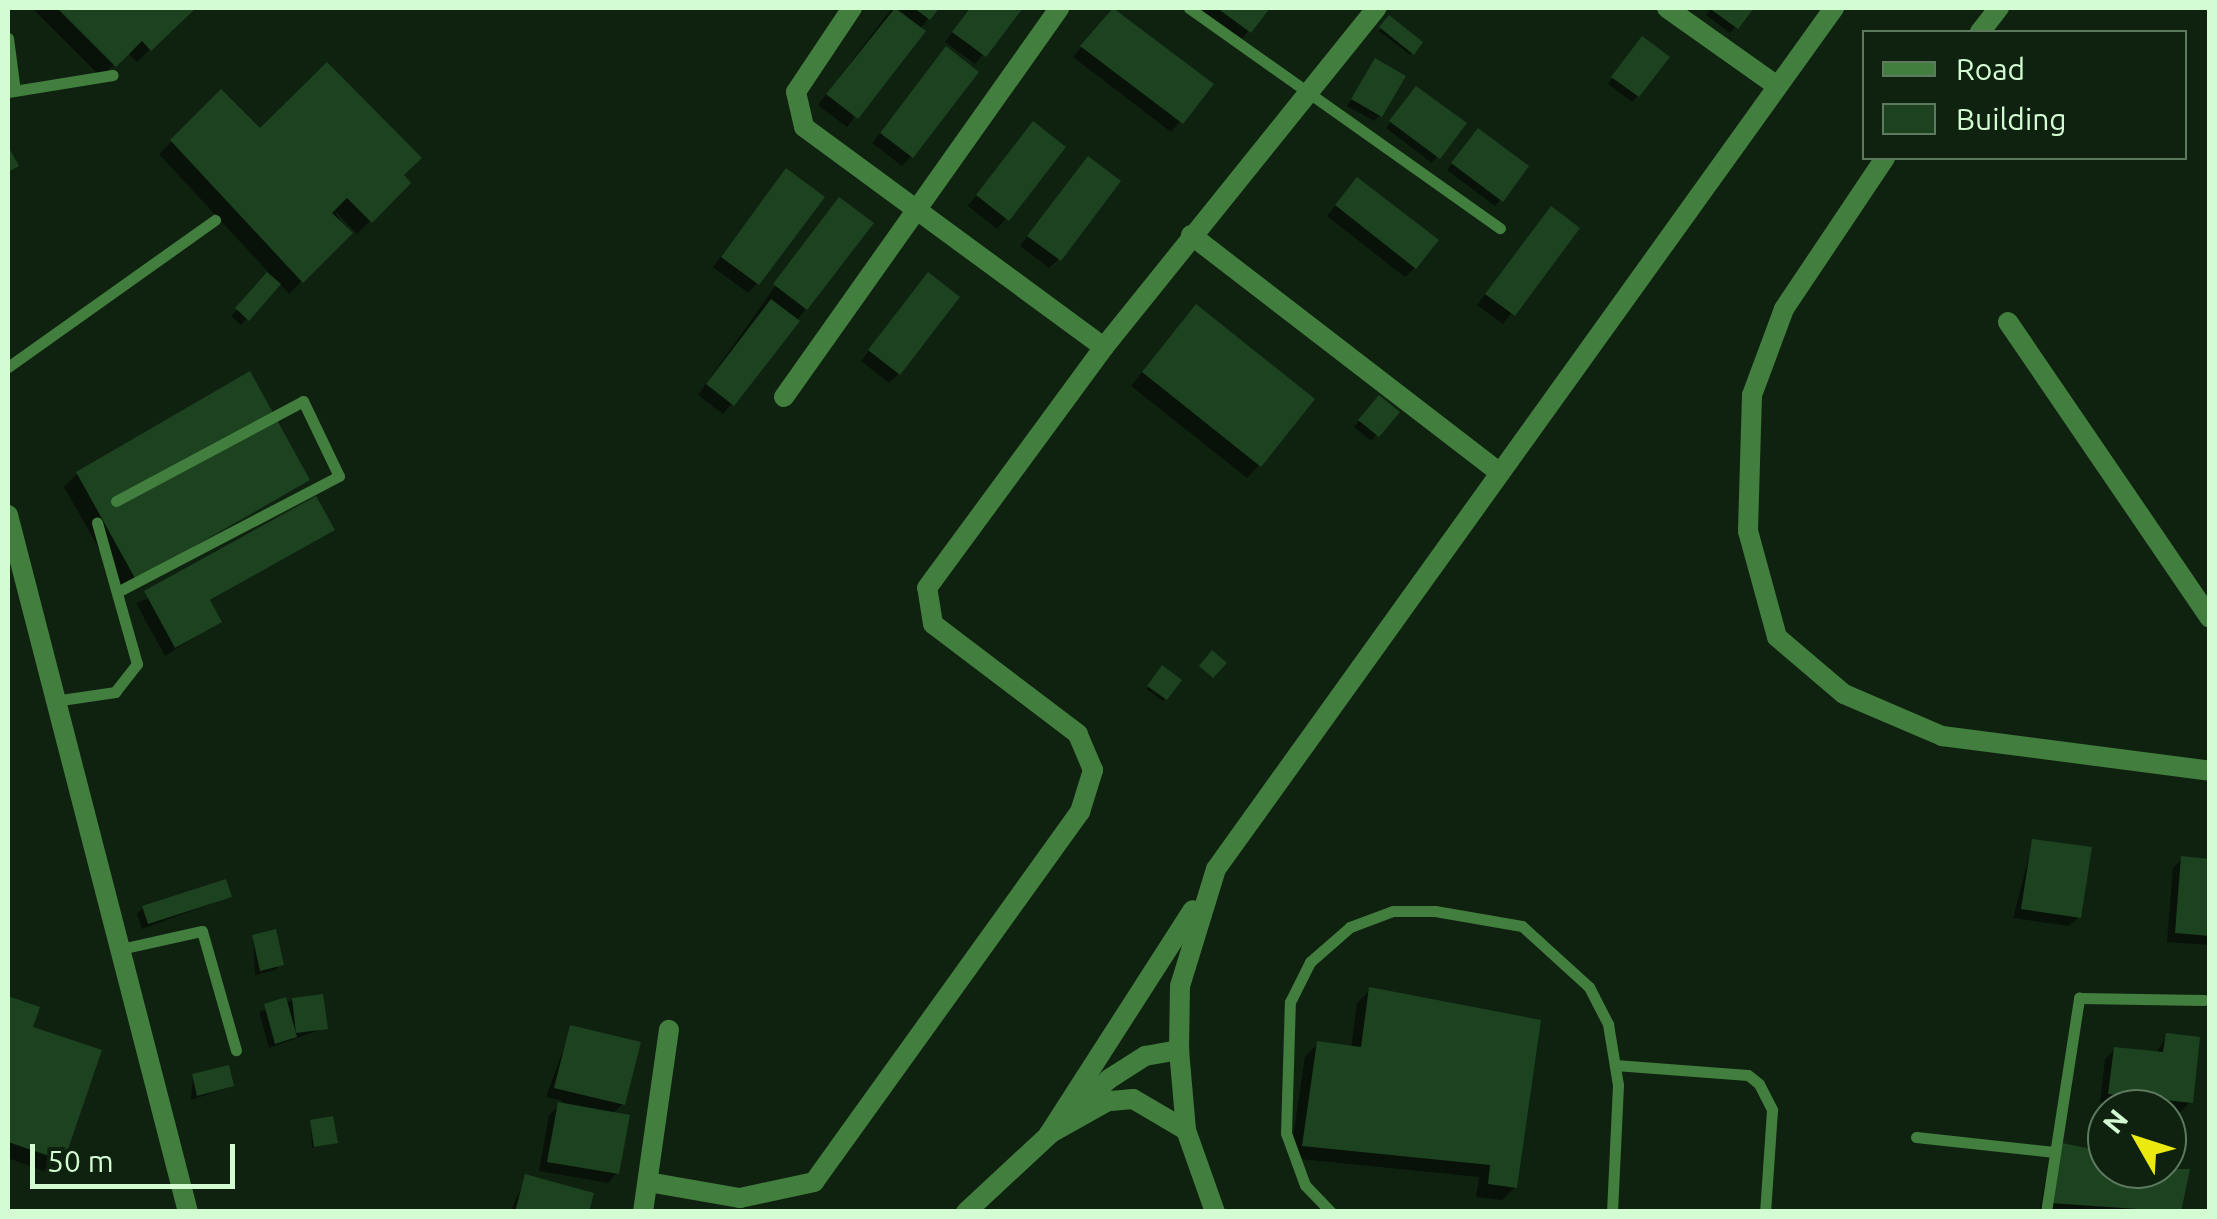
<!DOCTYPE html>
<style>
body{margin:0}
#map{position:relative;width:2217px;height:1219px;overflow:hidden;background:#0f2210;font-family:Ubuntu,sans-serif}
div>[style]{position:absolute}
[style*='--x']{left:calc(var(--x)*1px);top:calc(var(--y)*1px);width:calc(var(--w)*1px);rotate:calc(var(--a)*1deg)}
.shadow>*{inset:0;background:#0007}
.building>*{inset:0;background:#1c4220}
.service>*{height:11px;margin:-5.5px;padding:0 5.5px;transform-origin:5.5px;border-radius:5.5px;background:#427e3d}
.minor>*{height:20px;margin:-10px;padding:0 10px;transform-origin:10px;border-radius:10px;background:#427e3d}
span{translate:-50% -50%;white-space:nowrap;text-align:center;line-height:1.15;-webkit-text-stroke:10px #0f2210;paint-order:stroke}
.frame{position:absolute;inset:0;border:10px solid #d3fcd3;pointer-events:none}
.legend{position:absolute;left:1862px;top:30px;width:325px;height:130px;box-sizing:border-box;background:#0f2210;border:2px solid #5d795e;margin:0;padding:12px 18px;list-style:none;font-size:30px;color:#d3fcd3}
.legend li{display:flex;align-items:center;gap:20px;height:50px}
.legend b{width:50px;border:2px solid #5d795e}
.north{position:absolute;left:2087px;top:1089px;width:100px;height:100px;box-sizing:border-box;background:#0f2210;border:2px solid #5d795e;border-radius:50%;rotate:309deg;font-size:28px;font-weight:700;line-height:40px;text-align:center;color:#d3fcd3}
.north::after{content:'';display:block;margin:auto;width:35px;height:45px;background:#ece90e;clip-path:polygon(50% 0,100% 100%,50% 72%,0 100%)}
.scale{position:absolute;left:30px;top:1144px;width:205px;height:45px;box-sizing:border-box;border:5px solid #d3fcd3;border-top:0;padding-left:12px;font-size:30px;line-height:35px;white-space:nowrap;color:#d3fcd3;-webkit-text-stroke:8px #0f2210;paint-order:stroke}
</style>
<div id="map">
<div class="shadow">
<i style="clip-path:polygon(32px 8px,192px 8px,137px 62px,127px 52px,101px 77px)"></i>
<i style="clip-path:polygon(936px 8px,847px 127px,818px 105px,892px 8px)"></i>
<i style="clip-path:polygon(970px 8px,1020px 8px,975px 64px,945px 42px)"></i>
<i style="clip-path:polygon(1195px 8px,1267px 8px,1240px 41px)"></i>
<i style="clip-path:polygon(1711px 8px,1751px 8px,1730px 33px,1706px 15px)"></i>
<i style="clip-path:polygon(1112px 9px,1210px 85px,1171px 132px,1073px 57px)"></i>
<i style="clip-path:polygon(1389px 18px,1420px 43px,1410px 55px,1379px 31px)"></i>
<i style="clip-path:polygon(1636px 45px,1638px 96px,1632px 102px,1608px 84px)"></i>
<i style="clip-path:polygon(937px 59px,911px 156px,902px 166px,872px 143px)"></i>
<i style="clip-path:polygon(1376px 61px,1380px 115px,1374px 121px,1347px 106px)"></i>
<i style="clip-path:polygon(221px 92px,260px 132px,408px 183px,357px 234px,333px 209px,349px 233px,289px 294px,279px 283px,241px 325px,231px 316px,269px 273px,159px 154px)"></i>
<i style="clip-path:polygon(1411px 95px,1463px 124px,1432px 163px,1386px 128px)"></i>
<i style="clip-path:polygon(1024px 134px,1063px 148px,997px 229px,968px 206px)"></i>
<i style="clip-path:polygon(1472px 137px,1526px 167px,1495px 206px,1447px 170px)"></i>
<i style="clip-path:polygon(1079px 169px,1059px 259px,1049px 268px,1020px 246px)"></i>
<i style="clip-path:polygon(777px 181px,757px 283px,748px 293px,713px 267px)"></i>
<i style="clip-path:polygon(1348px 190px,1415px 268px,1405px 277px,1327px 216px)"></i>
<i style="clip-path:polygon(830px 209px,806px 309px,723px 414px,698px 395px)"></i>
<i style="clip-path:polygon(1542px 219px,1577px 229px,1503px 324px,1477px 305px)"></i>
<i style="clip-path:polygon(919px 285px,899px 374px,889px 383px,861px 361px)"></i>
<i style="clip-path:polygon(1184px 320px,1259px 465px,1247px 478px,1131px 386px)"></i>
<i style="clip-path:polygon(1373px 404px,1396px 412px,1371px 441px,1354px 427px)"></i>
<i style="clip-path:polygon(77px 474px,307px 479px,123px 591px,64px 487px)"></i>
<i style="clip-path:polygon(331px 530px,208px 602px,219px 622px,165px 656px,136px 603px)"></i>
<i style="clip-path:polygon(1162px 669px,1179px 681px,1163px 701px,1146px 689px)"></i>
<i style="clip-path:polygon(2033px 841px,2079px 917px,2069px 926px,2013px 918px)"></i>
<i style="clip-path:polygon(2182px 859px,2210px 861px,2210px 945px,2167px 942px,2173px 868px)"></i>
<i style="clip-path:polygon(229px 897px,142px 929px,137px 914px,143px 908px)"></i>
<i style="clip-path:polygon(253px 937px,281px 964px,275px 970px,255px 975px)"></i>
<i style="clip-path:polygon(1370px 990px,1515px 1187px,1502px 1200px,1476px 1197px,1479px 1177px,1290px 1158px,1305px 1056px,1318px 1044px,1351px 1048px,1357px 1003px)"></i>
<i style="clip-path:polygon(8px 998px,37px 1008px,30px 1028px,61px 1160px,49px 1173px,8px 1158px)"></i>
<i style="clip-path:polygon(293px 1000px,325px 1028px,269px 1048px,259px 1012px)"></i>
<i style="clip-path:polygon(571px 1028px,623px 1104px,612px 1114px,617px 1173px,608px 1183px,539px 1171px,549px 1115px,563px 1101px,546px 1097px)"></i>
<i style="clip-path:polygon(2167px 1036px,2190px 1102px,2181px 1112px,2100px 1103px,2105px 1059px,2115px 1049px,2156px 1053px)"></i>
<i style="clip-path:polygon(193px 1077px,232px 1086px,191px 1100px)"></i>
<i style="clip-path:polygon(311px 1123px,335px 1142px,312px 1148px)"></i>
<i style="clip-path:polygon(2107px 1154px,2107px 1169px,2187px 1170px,2179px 1212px,2039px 1212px,2050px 1158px)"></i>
<i style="clip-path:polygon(526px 1177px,586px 1212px,510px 1212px)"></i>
</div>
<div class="building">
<i style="clip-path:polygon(57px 8px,196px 8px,151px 51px,142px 41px,116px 67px)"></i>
<i style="clip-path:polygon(895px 8px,926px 31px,858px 119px,826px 94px)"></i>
<i style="clip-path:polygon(914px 8px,939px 8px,930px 20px)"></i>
<i style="clip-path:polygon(970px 8px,1023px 8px,986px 57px,952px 32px)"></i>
<i style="clip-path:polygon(1113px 8px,1214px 84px,1183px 124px,1080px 46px)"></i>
<i style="clip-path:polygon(1217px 8px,1270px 8px,1251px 33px)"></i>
<i style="clip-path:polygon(1709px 8px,1754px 8px,1738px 29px)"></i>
<i style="clip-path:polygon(1389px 15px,1423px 42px,1414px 55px,1379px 27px)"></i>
<i style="clip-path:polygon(1642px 36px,1670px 57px,1639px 97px,1611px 77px)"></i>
<i style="clip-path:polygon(946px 46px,979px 72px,913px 158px,880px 133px)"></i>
<i style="clip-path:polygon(1375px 58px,1406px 76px,1382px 117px,1351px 99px)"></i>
<i style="clip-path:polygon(327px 62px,422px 158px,404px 175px,411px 183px,372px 223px,347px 198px,332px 213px,353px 233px,303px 283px,170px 140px,221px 89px,260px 128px)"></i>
<i style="clip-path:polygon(1416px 86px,1467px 123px,1440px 159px,1389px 121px)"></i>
<i style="clip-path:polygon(1033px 121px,1066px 147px,1009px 221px,976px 195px)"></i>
<i style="clip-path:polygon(1478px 128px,1529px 166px,1503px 202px,1451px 163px)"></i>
<i style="clip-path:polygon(8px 146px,19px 166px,8px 172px)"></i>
<i style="clip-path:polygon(1088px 156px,1121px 181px,1061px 261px,1027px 236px)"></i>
<i style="clip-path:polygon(786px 168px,825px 197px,759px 285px,721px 257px)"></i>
<i style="clip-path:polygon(1357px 177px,1439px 240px,1416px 269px,1335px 205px)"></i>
<i style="clip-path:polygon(839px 197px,874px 223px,807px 310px,773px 284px)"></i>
<i style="clip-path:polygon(1551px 206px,1580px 228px,1515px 316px,1485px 294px)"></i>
<i style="clip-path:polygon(267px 272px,281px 284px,249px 321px,235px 308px)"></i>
<i style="clip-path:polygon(928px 272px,960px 297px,900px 375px,868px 350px)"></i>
<i style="clip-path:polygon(771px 299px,800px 321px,734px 406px,706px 384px)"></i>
<i style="clip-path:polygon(1196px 304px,1315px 399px,1261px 467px,1142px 372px)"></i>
<i style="clip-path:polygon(250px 371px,310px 480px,136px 580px,76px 472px)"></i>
<i style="clip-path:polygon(1379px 395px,1400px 412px,1379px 437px,1358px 420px)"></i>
<i style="clip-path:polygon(316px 496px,335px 530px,210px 600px,222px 622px,175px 648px,144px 591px)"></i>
<i style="clip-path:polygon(1212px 650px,1227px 663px,1213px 678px,1199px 666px)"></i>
<i style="clip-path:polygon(1162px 665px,1182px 680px,1167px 700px,1147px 686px)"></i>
<i style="clip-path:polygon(2032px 839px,2092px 847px,2081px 918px,2021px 909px)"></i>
<i style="clip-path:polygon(2181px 856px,2210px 859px,2210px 936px,2175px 933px)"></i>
<i style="clip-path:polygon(226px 879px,232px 897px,148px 924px,142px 906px)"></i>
<i style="clip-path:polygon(276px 929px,284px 965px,260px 971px,252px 935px)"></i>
<i style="clip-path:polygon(1369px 987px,1541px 1020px,1517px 1188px,1488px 1184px,1490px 1165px,1302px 1146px,1317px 1041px,1361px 1047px)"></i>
<i style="clip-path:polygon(323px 994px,328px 1029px,296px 1033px,292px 998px)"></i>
<i style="clip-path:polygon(8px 996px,40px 1007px,33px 1027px,102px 1050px,64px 1161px,8px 1142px)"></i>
<i style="clip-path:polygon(286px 997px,297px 1037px,275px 1044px,264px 1004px)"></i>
<i style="clip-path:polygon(570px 1025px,641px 1042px,625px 1105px,554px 1088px)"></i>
<i style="clip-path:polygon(2166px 1033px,2200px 1037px,2193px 1103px,2108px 1094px,2114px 1047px,2163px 1052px)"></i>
<i style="clip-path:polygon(229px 1065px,234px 1086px,197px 1096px,192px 1074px)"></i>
<i style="clip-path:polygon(558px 1102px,630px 1115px,619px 1174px,547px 1162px)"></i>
<i style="clip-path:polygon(333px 1116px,338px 1143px,314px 1147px,310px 1120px)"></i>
<i style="clip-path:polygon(2062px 1143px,2107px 1152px,2107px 1169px,2190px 1169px,2181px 1212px,2050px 1203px)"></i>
<i style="clip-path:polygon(525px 1174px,594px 1193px,589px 1212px,515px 1212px)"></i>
</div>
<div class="service">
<i style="--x:1189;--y:8;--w:381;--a:35.3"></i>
<i style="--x:8;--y:38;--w:53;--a:82.5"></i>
<i style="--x:8;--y:92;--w:106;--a:-9.2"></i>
<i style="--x:8;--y:367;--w:254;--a:-35.4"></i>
<i style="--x:116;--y:501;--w:212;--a:-28.1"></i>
<i style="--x:303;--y:401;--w:83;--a:64.4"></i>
<i style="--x:339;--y:476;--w:250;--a:152.4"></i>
<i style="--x:54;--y:701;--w:62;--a:-8.4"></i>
<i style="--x:115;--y:692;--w:36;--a:-52"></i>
<i style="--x:137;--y:664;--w:147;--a:-105.8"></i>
<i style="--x:116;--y:950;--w:88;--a:-12.5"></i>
<i style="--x:202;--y:931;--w:124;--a:74.1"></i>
<i style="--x:1615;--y:1065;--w:133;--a:4.3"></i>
<i style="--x:1748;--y:1075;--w:14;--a:39"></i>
<i style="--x:1759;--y:1084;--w:29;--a:63"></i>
<i style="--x:1772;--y:1110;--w:102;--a:93.9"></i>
<i style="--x:1916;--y:1137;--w:139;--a:6.2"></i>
<i style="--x:1331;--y:1212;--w:37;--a:-134"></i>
<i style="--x:1305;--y:1185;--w:55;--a:-110.1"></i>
<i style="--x:1286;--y:1133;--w:131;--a:-88.3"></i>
<i style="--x:1290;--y:1002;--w:45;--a:-63.4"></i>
<i style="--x:1310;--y:962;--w:53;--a:-41.2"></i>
<i style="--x:1350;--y:927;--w:46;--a:-20.4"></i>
<i style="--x:1393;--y:911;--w:42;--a:0"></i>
<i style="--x:1435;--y:911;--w:88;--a:9.8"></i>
<i style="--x:1522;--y:926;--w:91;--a:42.3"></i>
<i style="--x:1589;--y:987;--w:42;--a:62.8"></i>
<i style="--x:1608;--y:1024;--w:62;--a:80.7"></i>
<i style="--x:1618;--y:1085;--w:127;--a:92.7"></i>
<i style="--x:2046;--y:1212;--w:217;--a:-81.2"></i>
<i style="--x:2079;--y:998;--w:125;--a:0.9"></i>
</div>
<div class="minor">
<i style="--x:852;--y:8;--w:101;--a:123.7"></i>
<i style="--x:796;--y:92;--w:36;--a:77"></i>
<i style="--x:804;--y:127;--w:372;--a:36.3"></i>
<i style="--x:1667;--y:8;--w:135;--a:35.3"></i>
<i style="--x:1980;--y:32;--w:31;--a:-52"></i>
<i style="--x:1885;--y:158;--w:182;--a:123.8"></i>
<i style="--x:1784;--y:309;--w:92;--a:110.4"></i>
<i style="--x:1752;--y:395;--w:136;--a:91.7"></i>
<i style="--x:1748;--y:531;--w:110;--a:74.7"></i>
<i style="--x:1777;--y:637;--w:88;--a:40.4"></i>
<i style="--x:1844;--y:694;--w:107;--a:23.2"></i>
<i style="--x:1942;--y:736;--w:270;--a:7.4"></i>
<i style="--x:1191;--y:235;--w:385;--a:37.6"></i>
<i style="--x:2008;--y:322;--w:358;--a:55.7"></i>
<i style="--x:784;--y:397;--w:476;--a:-54.7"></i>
<i style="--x:8;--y:515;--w:720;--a:75.52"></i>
<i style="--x:1186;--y:1130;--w:61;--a:-149.7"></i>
<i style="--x:1133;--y:1099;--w:25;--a:175"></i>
<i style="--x:1108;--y:1101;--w:68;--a:150.8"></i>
<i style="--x:1049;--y:1134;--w:266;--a:-57.3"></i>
<i style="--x:648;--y:1182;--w:93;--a:9.9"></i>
<i style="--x:740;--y:1198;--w:76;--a:-12.2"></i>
<i style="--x:814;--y:1182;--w:456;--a:-54.3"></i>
<i style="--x:1080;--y:812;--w:44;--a:-72.8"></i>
<i style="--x:1093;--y:770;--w:39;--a:-113"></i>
<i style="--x:1078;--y:734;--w:182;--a:-142.8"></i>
<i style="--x:933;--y:624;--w:36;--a:-99"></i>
<i style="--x:927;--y:588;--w:299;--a:-53.7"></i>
<i style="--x:1104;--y:347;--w:435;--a:-51.2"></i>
<i style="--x:643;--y:1212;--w:184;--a:-81.9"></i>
<i style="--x:966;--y:1212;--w:195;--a:-42.9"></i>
<i style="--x:1109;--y:1079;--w:43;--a:-32.6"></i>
<i style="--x:1145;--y:1056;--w:35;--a:-10"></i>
<i style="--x:1215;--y:1212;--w:87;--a:-109.5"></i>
<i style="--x:1186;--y:1130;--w:80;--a:-95"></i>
<i style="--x:1179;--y:1050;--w:64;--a:-89.1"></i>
<i style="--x:1180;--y:986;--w:122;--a:-72.9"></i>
<i style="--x:1216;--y:869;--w:1060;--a:-54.33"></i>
</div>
<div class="frame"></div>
<ul class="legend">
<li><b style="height:12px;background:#427e3d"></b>Road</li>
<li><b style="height:28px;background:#1c4220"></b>Building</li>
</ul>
<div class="north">N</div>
<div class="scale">50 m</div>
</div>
